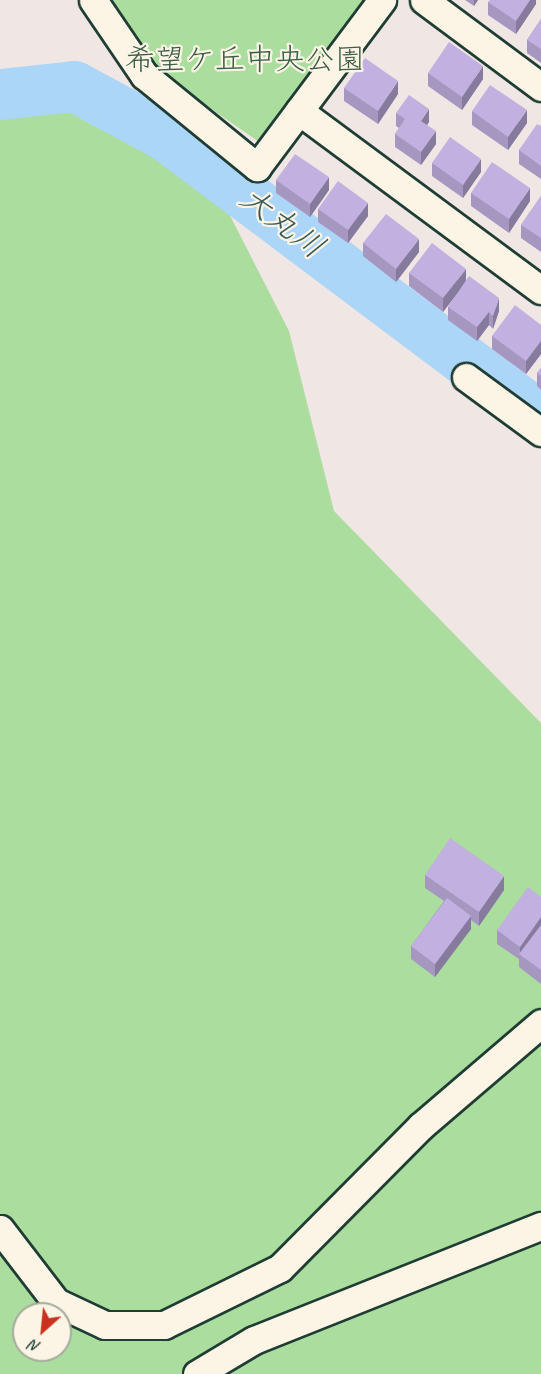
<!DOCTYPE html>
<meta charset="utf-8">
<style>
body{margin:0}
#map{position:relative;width:541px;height:1374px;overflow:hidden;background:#f0e7e4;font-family:Caveat,"Klee One",sans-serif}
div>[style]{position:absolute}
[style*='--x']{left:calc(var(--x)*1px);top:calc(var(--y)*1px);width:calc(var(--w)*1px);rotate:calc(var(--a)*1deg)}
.green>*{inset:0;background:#aadd9e}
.river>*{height:51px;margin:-25.5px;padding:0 25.5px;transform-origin:25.5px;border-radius:25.5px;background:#acd6f8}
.roads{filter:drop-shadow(2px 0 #1f3d34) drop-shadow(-2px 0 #1f3d34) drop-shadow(0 2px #1f3d34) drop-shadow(0 -2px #1f3d34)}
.minor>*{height:27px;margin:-13.5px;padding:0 13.5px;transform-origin:13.5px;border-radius:13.5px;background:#fcf5e5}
.wall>*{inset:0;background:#a697c1}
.shaded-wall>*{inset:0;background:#877b9d}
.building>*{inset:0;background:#c1b0e0}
span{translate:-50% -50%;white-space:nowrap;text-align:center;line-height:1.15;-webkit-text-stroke:4.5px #fcf5e5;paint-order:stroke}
.park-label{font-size:30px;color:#3b5d49}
.water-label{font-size:32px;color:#3b5c5b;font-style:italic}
.north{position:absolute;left:12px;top:1302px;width:60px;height:60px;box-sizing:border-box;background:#fcf5e5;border:2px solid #a4ab9e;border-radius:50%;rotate:207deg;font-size:16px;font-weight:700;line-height:24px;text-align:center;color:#1f3d34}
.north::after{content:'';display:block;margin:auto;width:21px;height:27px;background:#c8321e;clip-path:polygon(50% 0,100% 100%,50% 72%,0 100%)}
</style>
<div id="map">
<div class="green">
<i style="clip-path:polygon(112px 0,368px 0,262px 144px,153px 69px)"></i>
<i style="clip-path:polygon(evenodd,0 90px,173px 104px,289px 331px,334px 511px,541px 723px,541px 1374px,0 1374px,0 90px,24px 1314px,60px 1314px,60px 1350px,24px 1350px,24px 1314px)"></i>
</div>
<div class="river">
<i style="--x:0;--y:94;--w:74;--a:-6.2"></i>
<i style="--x:74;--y:86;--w:103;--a:28.3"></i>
<i style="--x:165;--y:135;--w:454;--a:36.9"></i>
</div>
<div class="roads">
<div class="minor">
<i style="--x:93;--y:0;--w:91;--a:55.8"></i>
<i style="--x:144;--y:75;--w:146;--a:39.2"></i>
<i style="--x:257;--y:167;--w:209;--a:-53.2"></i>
<i style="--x:424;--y:0;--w:146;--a:36.6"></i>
<i style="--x:299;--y:111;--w:301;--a:36.5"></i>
<i style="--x:466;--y:377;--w:93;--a:36.3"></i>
<i style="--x:0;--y:1229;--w:92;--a:52.5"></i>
<i style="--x:56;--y:1302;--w:54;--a:25.1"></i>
<i style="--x:105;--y:1325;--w:59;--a:0"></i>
<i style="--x:164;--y:1325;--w:129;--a:-26.2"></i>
<i style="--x:280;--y:1268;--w:200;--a:-45.2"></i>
<i style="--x:421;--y:1126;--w:158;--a:-40.6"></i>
<i style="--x:197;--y:1374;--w:66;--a:-30.8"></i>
<i style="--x:254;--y:1340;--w:309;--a:-21.7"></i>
</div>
</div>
<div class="wall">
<i style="clip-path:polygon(465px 0,478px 0,474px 6px)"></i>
<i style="clip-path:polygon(536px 0,536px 4px,516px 34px,488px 15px,488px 2px)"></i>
<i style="clip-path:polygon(541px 19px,541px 63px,527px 53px,527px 40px)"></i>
<i style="clip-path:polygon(428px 73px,483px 79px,462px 110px,428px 86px)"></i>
<i style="clip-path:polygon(344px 88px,398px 94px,378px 124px,344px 101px)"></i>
<i style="clip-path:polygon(472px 111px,527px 123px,508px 150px,472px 125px)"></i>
<i style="clip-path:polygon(396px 113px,429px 122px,427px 125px,436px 144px,421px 165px,395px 147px,395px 134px,399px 128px,396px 126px)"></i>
<i style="clip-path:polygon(541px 126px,541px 179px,519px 164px,519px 150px)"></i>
<i style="clip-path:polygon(432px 163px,481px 172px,463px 198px,432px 176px)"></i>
<i style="clip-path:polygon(276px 180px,329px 190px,310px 217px,276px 193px)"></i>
<i style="clip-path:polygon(471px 193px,530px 201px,509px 233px,471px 206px)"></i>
<i style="clip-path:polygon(541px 196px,541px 252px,521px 238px,521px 225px)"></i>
<i style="clip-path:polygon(318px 209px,368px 216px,348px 243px,318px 222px)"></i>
<i style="clip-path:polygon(363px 243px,419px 252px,396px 282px,363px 256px)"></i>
<i style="clip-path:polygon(409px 273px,466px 281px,499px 311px,493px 329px,489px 325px,477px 341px,448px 320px,448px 307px,459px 291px,443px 312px,409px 286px)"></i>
<i style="clip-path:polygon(541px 325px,541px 354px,526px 374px,492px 349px,492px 336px)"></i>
<i style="clip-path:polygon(541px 368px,541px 390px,537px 386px,537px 373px)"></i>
<i style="clip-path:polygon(425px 875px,504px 890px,479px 926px,471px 920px,471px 929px,435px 977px,411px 959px,411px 946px,444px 901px,425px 888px)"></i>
<i style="clip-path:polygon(541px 897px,541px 984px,519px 967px,519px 959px,497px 944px,497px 930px)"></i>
</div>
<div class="shaded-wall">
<i style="clip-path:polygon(474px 0,478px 0,474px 6px)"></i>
<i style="clip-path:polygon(530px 0,536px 0,536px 4px,516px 34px,516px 21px)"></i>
<i style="clip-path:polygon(483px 66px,483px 79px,462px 110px,462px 97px)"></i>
<i style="clip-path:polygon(398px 81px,398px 94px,378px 124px,378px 111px)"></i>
<i style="clip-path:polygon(429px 109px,429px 122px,421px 134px,421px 121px)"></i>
<i style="clip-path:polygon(527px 110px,527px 123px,508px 150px,508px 137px)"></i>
<i style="clip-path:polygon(436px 131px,436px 144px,421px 165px,421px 152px)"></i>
<i style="clip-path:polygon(481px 159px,481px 172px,463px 198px,463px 185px)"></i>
<i style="clip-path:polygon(329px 177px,329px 190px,310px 217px,310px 204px)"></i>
<i style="clip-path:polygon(530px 188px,530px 201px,509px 233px,509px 219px)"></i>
<i style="clip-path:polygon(368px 203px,368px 216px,348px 243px,348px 230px)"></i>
<i style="clip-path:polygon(419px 239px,419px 252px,396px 282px,396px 269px)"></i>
<i style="clip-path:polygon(466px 269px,466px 282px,443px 312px,443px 298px)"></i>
<i style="clip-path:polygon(499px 298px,499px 311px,493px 329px,493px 316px)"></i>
<i style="clip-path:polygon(489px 312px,489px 325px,477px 341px,477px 327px)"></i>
<i style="clip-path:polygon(541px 341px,541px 354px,526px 374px,526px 361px)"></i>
<i style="clip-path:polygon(504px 876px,504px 890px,479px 926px,479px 912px)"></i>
<i style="clip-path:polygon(471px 916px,471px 929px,435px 977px,435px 964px)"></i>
<i style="clip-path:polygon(541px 917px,541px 930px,520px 955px,520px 947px)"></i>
</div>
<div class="building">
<i style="clip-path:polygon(490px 0,530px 0,516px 21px,488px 2px)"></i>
<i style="clip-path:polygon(541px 19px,541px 49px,527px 40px)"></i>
<i style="clip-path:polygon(449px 42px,483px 66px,462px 97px,428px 73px)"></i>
<i style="clip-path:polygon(365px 58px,398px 81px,378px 111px,344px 88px)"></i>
<i style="clip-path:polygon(490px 85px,527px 110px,508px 137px,472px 111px)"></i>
<i style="clip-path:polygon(409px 95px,429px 109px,421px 121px,436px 131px,421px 152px,395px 134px,405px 119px,396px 113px)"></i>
<i style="clip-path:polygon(537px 124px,541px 126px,541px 166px,519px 150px)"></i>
<i style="clip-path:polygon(450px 137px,481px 159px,463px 185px,432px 163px)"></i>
<i style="clip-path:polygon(295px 154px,329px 177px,310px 204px,276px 180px)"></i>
<i style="clip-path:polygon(492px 162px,530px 188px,509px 219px,471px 193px)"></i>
<i style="clip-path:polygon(338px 181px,368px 203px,348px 230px,318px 209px)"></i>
<i style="clip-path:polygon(541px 196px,541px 238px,521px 225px)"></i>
<i style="clip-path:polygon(386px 214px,419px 239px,396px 269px,363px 243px)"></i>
<i style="clip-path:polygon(432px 243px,466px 269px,443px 298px,409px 273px)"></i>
<i style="clip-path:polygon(469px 276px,499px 298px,493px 316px,489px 312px,477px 327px,448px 307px)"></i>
<i style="clip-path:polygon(515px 305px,541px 325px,541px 341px,526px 361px,492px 336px)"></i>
<i style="clip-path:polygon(541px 368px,541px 376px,537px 373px)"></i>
<i style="clip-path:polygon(450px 838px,504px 876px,479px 912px,425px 875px)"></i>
<i style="clip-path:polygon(528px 887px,541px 897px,541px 917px,520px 947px,497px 930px)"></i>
<i style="clip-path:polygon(447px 898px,471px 916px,435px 964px,411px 946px)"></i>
<i style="clip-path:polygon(541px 925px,541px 970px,519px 954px)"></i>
</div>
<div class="park-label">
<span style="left:245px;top:59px">希望ケ丘中央公園</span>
</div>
<div class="water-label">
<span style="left:282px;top:223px;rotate:37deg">大丸川</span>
</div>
<div class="north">N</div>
</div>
